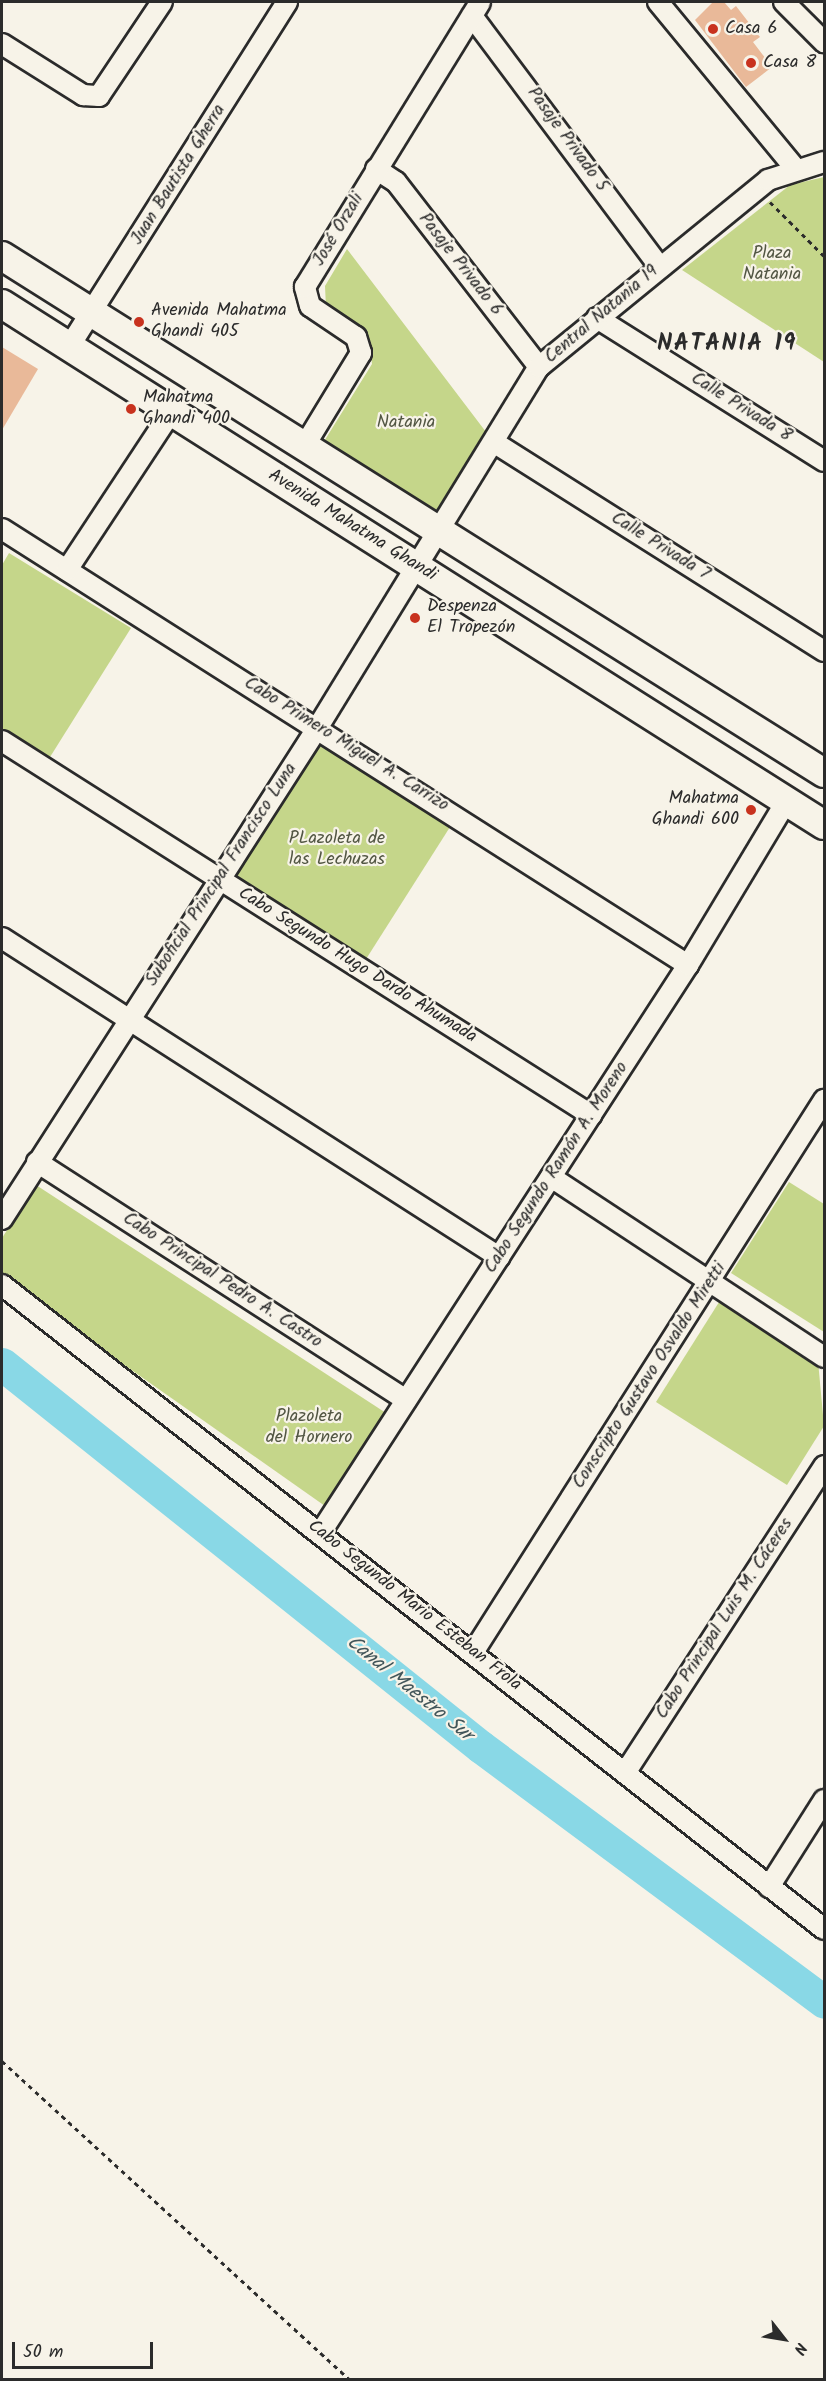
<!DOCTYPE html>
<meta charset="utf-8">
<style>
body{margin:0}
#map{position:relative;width:826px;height:2381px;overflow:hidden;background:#f7f3e8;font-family:Kalam,sans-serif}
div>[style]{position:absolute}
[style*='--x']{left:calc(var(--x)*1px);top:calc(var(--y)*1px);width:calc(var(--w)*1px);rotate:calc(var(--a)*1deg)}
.green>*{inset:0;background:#c5d68a}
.river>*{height:33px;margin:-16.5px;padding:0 16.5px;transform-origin:16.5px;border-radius:16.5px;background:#89d8e6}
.building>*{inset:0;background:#e9b999}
.path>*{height:3px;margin-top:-1.5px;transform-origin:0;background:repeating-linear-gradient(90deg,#2b2b2b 0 4.5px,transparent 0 9px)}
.roads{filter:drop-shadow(2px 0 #2b2b2b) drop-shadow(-2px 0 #2b2b2b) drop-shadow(0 2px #2b2b2b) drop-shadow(0 -2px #2b2b2b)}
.street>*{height:20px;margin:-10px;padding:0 10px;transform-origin:10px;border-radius:10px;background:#f7f3e8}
.secondary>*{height:28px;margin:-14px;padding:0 14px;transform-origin:14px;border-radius:14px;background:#f7f3e8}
.dots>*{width:16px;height:16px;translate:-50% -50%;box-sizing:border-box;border:3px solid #f7f3e8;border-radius:50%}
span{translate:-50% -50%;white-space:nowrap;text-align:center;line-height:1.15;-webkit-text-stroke:4.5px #f7f3e8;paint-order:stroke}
.poi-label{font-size:18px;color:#2b2b2b}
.left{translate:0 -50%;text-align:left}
.right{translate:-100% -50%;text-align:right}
.street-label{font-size:18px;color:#2b2b2b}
.park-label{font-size:18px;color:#525643}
.water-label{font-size:20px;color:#42565a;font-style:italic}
.district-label{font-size:24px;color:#2b2b2b;font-weight:700;letter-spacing:1.5px}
.frame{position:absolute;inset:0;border:3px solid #2b2b2b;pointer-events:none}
.north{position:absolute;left:754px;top:2309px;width:60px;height:60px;-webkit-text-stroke:4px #f7f3e8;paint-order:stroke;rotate:121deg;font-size:16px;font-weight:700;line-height:24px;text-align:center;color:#2b2b2b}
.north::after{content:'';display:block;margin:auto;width:21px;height:27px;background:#2b2b2b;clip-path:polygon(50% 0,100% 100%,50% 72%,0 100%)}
.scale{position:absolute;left:12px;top:2342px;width:141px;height:27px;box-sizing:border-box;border:3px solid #2b2b2b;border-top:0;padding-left:8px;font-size:18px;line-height:21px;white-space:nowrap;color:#2b2b2b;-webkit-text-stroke:4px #f7f3e8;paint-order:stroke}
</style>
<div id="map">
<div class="green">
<i style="clip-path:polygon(824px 177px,824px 362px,682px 270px,790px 185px)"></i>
<i style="clip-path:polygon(347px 249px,486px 432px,440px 512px,323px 443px,372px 364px,369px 341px,326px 308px,325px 286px)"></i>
<i style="clip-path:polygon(9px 553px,131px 628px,45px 765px,2px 737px,2px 565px)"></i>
<i style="clip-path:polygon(318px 727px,457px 816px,361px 967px,219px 879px)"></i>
<i style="clip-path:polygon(789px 1182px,824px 1204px,824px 1332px,731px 1273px)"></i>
<i style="clip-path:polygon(36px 1185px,386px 1413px,325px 1506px,2px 1279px,2px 1238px)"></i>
<i style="clip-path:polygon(721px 1299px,818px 1361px,824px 1426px,787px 1485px,656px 1402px)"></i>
</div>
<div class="river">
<i style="--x:2;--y:1364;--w:613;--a:38.65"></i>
<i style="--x:481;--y:1747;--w:427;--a:36.6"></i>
</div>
<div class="building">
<i style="clip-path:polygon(713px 2px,724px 2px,731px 10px,736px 6px,760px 37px,753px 42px,772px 67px,746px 87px,695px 20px)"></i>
<i style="clip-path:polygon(2px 347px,38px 369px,2px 430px)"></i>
</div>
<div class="path">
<i style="--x:770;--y:202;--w:76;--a:45"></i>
<i style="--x:2;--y:2061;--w:472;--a:42.5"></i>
</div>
<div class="roads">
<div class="street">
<i style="--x:658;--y:2;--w:215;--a:50.5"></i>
<i style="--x:784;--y:2;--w:57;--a:45"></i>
<i style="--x:472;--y:16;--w:314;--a:53.2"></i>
<i style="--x:2;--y:44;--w:96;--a:32.2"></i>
<i style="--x:83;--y:95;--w:16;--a:4"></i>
<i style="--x:99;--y:96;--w:113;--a:-56.2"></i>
<i style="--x:376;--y:169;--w:24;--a:33"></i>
<i style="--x:396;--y:182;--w:234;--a:52.3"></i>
<i style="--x:597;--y:318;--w:268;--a:32.2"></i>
<i style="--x:69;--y:347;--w:408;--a:-57.7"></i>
<i style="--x:495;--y:443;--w:389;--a:32.3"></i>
<i style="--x:305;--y:445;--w:108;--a:-58.7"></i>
<i style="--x:361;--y:353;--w:17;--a:-107"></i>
<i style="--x:356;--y:337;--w:55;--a:-146"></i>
<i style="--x:310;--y:306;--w:20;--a:-105"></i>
<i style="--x:305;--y:287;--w:334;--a:-58.4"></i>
<i style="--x:2;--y:529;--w:813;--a:32.44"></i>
<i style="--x:67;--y:570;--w:189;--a:-56.6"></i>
<i style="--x:2;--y:741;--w:698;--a:32.41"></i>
<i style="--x:2;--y:938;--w:591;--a:32.69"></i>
<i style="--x:37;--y:1162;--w:439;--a:32.8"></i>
<i style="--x:551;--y:1177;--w:327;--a:33.4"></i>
<i style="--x:2;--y:1219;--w:585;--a:-57.29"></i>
<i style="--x:318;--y:727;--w:422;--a:-58.5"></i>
<i style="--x:539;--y:367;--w:296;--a:-39.2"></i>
<i style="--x:768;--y:180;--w:59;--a:-17.8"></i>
<i style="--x:2;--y:1285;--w:1044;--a:38.08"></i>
<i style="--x:321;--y:1532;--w:675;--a:-57.09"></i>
<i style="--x:688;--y:965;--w:192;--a:-59"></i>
<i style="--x:474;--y:1651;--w:653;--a:-57.58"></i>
<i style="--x:625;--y:1773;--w:366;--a:-57"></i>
<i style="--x:769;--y:1887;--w:103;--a:-57.7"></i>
</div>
<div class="secondary">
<i style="--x:2;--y:256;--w:971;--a:32.17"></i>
<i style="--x:2;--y:304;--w:973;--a:32.37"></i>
</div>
</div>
<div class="dots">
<i style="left:713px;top:29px;background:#c8321e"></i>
<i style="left:751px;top:63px;background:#c8321e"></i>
<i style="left:139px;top:322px;background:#c8321e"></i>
<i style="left:131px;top:409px;background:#c8321e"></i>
<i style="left:415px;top:618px;background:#c8321e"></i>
<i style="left:751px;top:810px;background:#c8321e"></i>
</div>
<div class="poi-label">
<span class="left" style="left:725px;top:29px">Casa 6</span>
<span class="left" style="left:763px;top:63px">Casa 8</span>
<span class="left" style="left:151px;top:322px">Avenida Mahatma<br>Ghandi 405</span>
<span class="left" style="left:143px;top:409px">Mahatma<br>Ghandi 400</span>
<span class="left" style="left:427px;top:618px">Despenza<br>El Tropezón</span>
<span class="right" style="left:739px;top:810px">Mahatma<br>Ghandi 600</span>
</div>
<div class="street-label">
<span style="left:567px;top:140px;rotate:54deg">Pasaje Privado 5</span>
<span style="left:179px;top:175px;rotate:-58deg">Juan Bautista Gherra</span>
<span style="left:339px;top:230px;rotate:-59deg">José Orzali</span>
<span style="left:460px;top:265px;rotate:52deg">Pasaje Privado 6</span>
<span style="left:602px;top:315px;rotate:-40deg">Central Natania 19</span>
<span style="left:741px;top:408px;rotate:32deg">Calle Privada 8</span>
<span style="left:352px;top:526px;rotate:32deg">Avenida Mahatma Ghandi</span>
<span style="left:660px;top:547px;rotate:32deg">Calle Privada 7</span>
<span style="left:346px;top:745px;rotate:32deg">Cabo Primero Miguel A. Carrizo</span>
<span style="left:222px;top:875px;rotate:-57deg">Suboficial Principal Francisco Luna</span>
<span style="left:357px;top:966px;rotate:32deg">Cabo Segundo Hugo Dardo Ahumada</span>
<span style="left:557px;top:1168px;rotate:-57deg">Cabo Segundo Ramón A. Moreno</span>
<span style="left:222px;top:1281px;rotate:33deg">Cabo Principal Pedro A. Castro</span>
<span style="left:650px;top:1376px;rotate:-57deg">Conscripto Gustavo Osvaldo Miretti</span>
<span style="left:414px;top:1606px;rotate:38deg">Cabo Segundo Mario Esteban Frola</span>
<span style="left:725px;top:1619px;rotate:-57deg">Cabo Principal Luis M. Cáceres</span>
</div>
<div class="park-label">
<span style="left:772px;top:265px">Plaza<br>Natania</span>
<span style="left:406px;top:423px">Natania</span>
<span style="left:337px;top:850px">PLazoleta de<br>las Lechuzas</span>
<span style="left:309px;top:1428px">Plazoleta<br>del Hornero</span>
</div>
<div class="water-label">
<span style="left:409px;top:1689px;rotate:39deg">Canal Maestro Sur</span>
</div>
<div class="district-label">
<span style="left:727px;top:344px">NATANIA 19</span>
</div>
<div class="frame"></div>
<div class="north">N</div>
<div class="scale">50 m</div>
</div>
